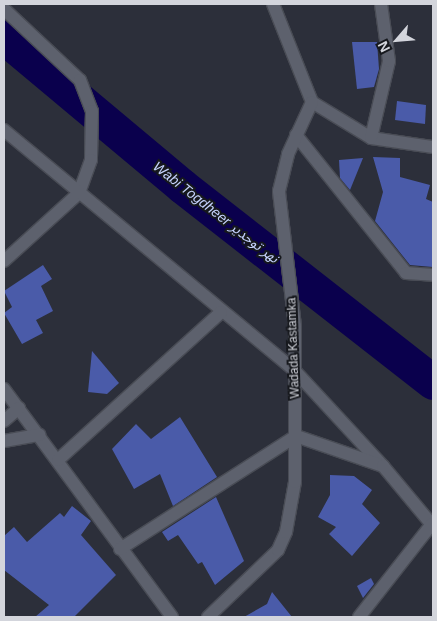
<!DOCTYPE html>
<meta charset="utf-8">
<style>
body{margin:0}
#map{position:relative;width:437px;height:621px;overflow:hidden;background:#2c2f3a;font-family:Arial,"Noto Sans Arabic",sans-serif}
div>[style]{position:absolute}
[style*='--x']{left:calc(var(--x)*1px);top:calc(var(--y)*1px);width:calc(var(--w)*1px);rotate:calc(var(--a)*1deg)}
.river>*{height:35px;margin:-17.5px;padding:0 17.5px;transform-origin:17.5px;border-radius:17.5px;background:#0a004d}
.building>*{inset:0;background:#4a5ba9}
.roads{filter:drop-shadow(1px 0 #494c55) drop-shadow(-1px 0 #494c55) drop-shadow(0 1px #494c55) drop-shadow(0 -1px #494c55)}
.minor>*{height:12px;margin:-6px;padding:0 6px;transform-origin:6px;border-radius:6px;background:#5d616d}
span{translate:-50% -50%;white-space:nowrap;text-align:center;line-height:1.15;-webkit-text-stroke:4px #16181d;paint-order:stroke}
.street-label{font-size:12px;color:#d3d5dc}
.water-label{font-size:14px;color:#c5d2fd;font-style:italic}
.frame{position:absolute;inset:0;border:5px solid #d3d5dc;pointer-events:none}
.north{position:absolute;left:372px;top:15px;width:50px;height:50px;-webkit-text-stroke:4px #16181d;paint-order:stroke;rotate:243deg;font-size:14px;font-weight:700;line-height:20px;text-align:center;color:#d3d5dc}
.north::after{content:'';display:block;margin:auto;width:18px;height:22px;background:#d3d5dc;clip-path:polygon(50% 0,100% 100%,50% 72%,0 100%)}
</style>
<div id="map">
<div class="river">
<i style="--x:4;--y:37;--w:232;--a:39.9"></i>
<i style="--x:182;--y:186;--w:318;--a:38"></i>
</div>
<div class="building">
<i style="clip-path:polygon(352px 42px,377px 42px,379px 69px,374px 87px,357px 89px)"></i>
<i style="clip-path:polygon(397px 101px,426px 105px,425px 124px,395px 120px)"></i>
<i style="clip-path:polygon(373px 157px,400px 158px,400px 177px,430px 185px,426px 199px,433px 202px,433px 267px,410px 265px,375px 221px,383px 192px)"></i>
<i style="clip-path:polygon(363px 158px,350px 190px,340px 178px,339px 160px)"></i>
<i style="clip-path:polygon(43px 265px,52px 279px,41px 286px,53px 311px,36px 320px,43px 333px,22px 344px,4px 313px,12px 307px,4px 291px)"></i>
<i style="clip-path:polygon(92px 351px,119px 383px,107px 394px,88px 392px)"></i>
<i style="clip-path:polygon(180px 417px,217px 477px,173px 506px,160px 474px,134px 489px,112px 449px,136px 424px,151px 439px)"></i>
<i style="clip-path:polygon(330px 475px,354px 476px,372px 490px,362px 504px,380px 523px,352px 556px,329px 534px,336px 527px,318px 517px,330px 495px)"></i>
<i style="clip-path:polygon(216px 497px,244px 561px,215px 585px,202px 562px,198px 564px,178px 535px,168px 541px,162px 532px)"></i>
<i style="clip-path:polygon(72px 506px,91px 521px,81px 535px,116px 575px,74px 617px,35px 617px,49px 605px,4px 570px,4px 536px,14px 527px,27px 542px,60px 513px,64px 517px)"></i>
<i style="clip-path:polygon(371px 578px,374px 584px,363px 598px,357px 586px)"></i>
<i style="clip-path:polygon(272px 592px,292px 617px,244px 617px,267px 604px)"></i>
</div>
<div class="roads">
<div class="minor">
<i style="--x:273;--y:4;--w:105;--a:68.3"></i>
<i style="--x:4;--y:9;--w:104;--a:43.1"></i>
<i style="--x:80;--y:80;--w:33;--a:69"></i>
<i style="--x:92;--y:111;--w:49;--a:91.2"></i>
<i style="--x:91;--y:160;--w:35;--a:110"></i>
<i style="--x:79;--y:193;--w:101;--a:137.8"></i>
<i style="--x:312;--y:102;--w:69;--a:31.4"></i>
<i style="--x:371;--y:138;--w:63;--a:8.3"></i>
<i style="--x:4;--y:130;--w:378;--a:39.6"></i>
<i style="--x:295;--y:371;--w:129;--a:47.2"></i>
<i style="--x:296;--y:135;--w:176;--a:51.4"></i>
<i style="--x:406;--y:273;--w:27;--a:4"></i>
<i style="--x:371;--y:138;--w:79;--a:-76.8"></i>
<i style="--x:389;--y:61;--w:58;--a:-98"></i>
<i style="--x:4;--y:389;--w:283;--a:53.6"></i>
<i style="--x:4;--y:421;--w:20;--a:-41"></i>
<i style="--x:4;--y:441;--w:36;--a:-10"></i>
<i style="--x:58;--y:460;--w:220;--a:-42.2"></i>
<i style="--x:120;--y:549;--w:209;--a:-32.7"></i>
<i style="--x:296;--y:436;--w:92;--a:19"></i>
<i style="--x:383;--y:466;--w:78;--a:50.2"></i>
<i style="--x:208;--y:617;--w:97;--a:-43.7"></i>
<i style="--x:278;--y:550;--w:20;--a:-66"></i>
<i style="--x:286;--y:532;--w:51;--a:-79.8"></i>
<i style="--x:295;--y:482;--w:156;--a:-90"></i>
<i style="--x:295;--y:326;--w:136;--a:-96.8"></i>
<i style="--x:279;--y:191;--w:38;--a:-76"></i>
<i style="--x:288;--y:154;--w:57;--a:-65.2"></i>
<i style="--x:359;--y:617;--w:118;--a:-51.9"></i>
</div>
</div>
<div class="street-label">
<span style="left:294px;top:348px;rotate:-92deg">Wadada Kastamka</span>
</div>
<div class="water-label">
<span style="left:216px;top:212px;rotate:38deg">Wabi Togdheer نهر توجدير</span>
</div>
<div class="frame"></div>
<div class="north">N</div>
</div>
